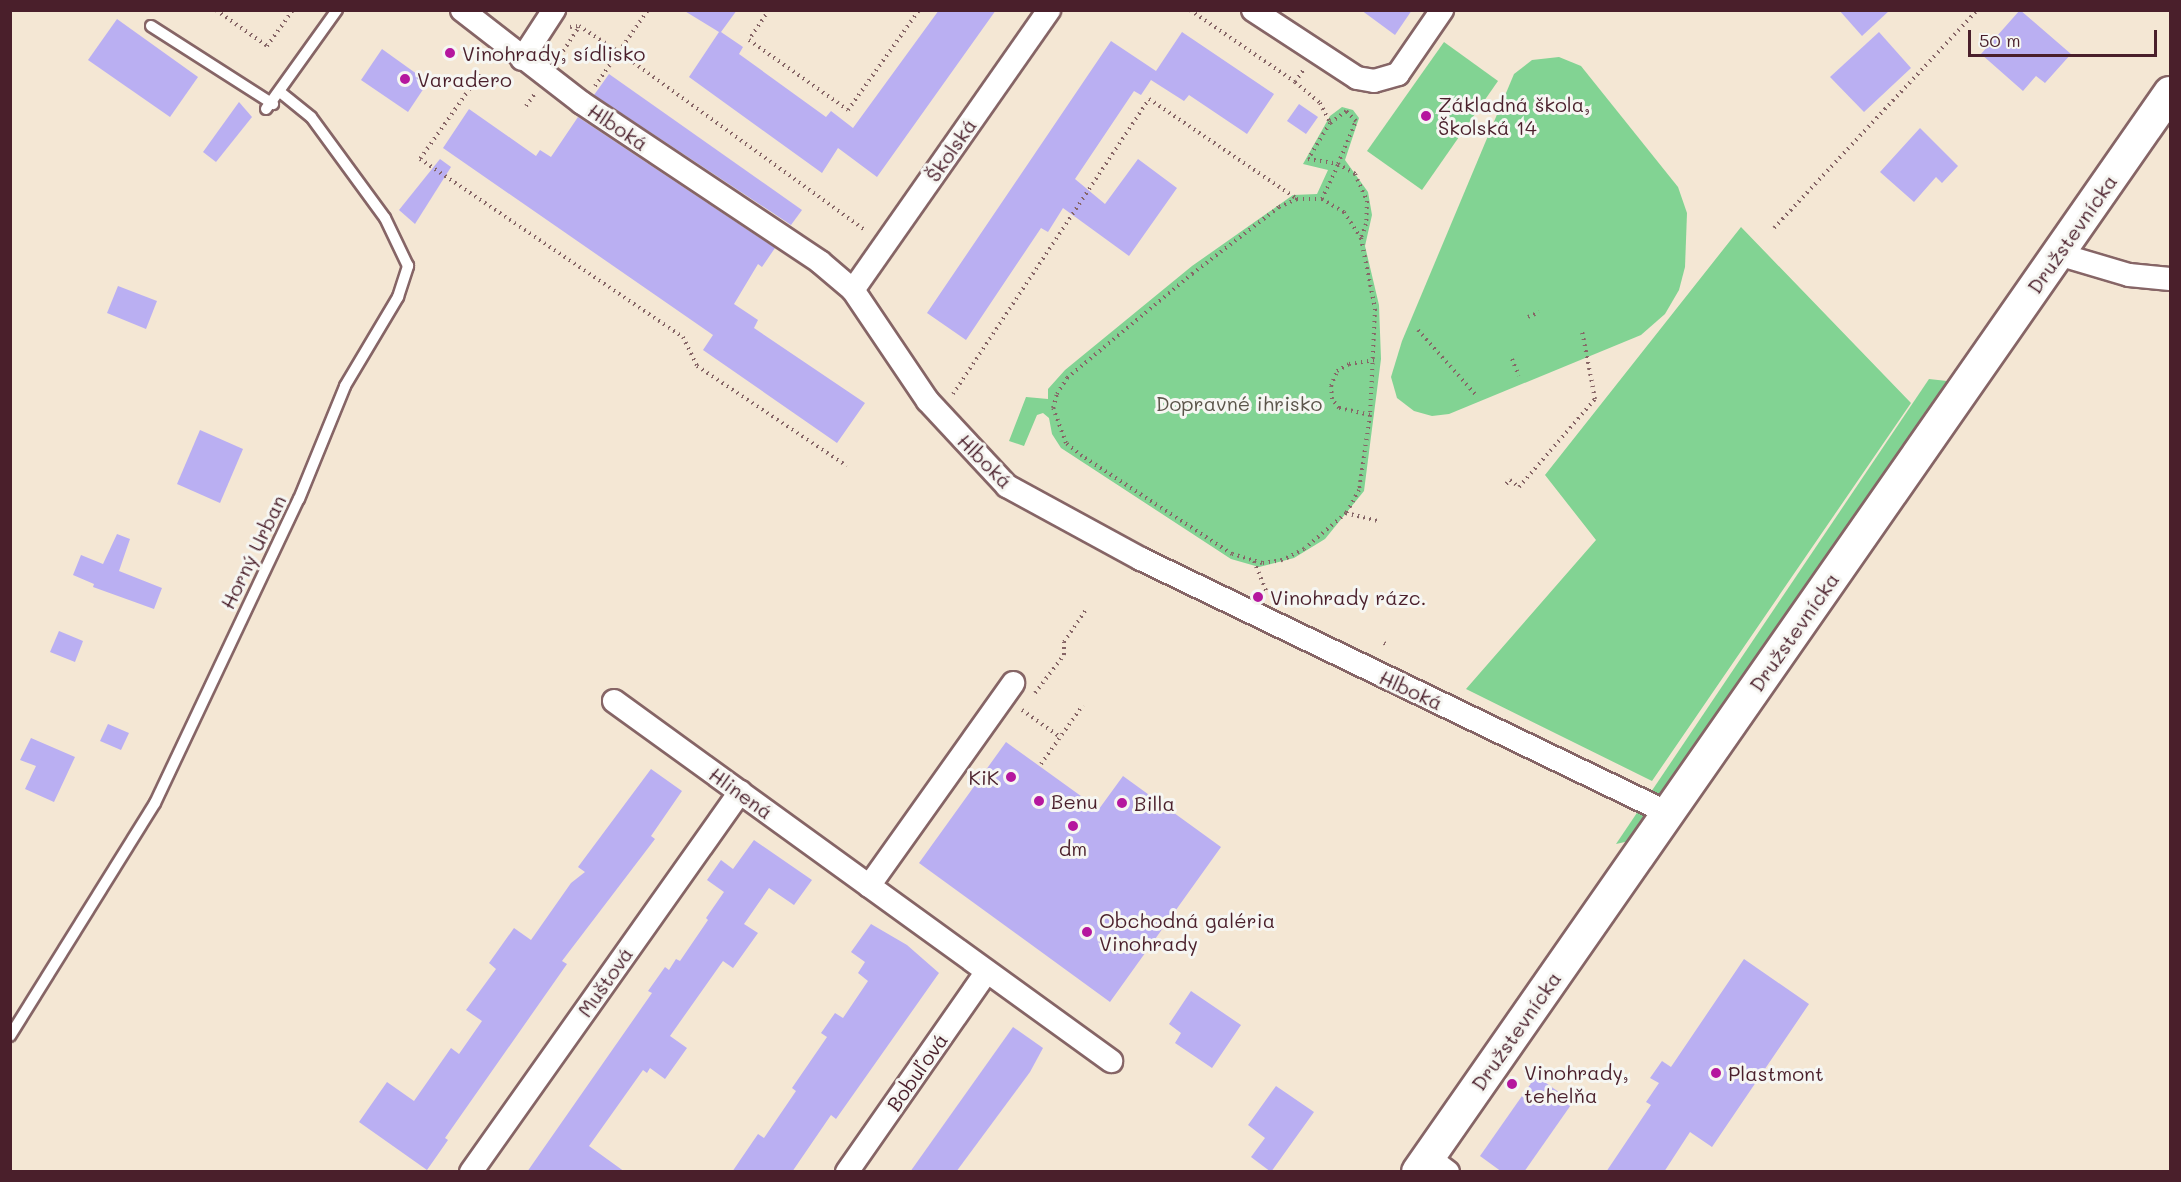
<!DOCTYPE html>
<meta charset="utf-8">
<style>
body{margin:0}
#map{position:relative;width:2181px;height:1182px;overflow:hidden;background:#f4e7d4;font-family:Mali,sans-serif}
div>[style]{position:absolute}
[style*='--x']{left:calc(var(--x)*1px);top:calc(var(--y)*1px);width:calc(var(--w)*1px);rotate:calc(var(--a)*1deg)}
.green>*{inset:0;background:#82d393}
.building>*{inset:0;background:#baaff2}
.path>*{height:4px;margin-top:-2px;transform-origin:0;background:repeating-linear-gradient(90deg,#866566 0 1.5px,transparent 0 6px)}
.roads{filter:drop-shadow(2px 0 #866566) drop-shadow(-2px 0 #866566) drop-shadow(0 2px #866566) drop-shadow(0 -2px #866566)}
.service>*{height:10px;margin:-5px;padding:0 5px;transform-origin:5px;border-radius:5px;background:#fff}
.minor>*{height:22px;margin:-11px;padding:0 11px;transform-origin:11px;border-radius:11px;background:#fff}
.secondary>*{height:32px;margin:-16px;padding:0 16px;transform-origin:16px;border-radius:16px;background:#fff}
.dots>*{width:16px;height:16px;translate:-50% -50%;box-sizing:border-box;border:3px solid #f6f6f2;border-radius:50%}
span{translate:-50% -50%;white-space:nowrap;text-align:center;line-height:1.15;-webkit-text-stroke:6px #f6f6f2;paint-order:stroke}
.poi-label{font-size:20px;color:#4a1f2b}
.left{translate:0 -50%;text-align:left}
.right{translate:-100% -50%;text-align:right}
.street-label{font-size:20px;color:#4a1f2b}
.park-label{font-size:20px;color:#5b554a}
.frame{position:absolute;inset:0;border:12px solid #4a1f2b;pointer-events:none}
.scale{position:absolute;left:1968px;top:30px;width:189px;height:27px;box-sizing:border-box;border:3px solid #4a1f2b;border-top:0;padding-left:8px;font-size:18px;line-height:21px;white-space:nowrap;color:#4a1f2b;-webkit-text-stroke:4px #f6f6f2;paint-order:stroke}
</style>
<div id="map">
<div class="green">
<i style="clip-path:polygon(1444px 42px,1498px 81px,1422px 190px,1367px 151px)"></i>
<i style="clip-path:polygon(1559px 57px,1581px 66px,1678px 187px,1687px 213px,1685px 267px,1679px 290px,1665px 314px,1641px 335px,1449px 414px,1432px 416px,1414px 411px,1397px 398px,1391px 377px,1402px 341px,1514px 74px,1532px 60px)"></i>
<i style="clip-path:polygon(1342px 107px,1353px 110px,1359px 118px,1345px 160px,1368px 192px,1372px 215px,1365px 246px,1379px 305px,1381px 359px,1364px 491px,1325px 539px,1294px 558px,1259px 567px,1231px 559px,1061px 448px,1052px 434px,1049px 418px,1043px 413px,1037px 415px,1024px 446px,1009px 441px,1026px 397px,1048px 399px,1048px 389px,1065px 370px,1192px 266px,1293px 195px,1317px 194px,1328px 170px,1303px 164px,1330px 116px)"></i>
<i style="clip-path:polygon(1741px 227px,1911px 403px,1652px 781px,1466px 689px,1596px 540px,1545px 475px)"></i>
<i style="clip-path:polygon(1929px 379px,1983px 385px,1674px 831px,1616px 844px)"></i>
</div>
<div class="building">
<i style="clip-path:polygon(683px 10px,737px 10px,721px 32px,743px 47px,739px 54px,826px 117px,831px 111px,853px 128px,939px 10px,996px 10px,877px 177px,838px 148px,822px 173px,689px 77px,719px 32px)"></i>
<i style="clip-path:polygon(1361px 10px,1412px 10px,1395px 35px)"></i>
<i style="clip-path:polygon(1839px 10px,1890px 10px,1862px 36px)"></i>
<i style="clip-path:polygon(2020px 10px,2071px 54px,2045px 83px,2036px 76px,2023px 91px,1981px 54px)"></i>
<i style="clip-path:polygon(117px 19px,198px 77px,170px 117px,88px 60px)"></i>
<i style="clip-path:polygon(1182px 32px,1274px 94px,1247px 134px,1189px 95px,1184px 101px,1151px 80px,1141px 95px,1134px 91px,1075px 179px,1105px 204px,1138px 159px,1177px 188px,1129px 256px,1063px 208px,1048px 232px,1041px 228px,966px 340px,927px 313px,1111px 41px,1156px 71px)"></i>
<i style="clip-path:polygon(1879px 32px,1911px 68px,1864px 112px,1830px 77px)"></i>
<i style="clip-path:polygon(382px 49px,428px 82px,408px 112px,361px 80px)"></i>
<i style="clip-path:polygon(609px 74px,802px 210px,791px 225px,594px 95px)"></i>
<i style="clip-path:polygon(239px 102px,252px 117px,216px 162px,203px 152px)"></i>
<i style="clip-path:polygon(1299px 104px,1318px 117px,1306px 134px,1287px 121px)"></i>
<i style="clip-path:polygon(469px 109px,536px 156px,540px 150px,551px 157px,578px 117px,775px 248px,762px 267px,758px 264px,734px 304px,758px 320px,754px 328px,865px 403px,837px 443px,703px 350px,713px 335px,443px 148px)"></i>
<i style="clip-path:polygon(1920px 128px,1958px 166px,1942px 183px,1936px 177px,1914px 202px,1880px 172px)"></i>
<i style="clip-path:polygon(440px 159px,451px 167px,415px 224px,399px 210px)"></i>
<i style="clip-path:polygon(118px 286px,157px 301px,146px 329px,107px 313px)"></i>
<i style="clip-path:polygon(200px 430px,243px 449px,220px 503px,177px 484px)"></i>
<i style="clip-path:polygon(117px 534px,130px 539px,119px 571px,162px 588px,154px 609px,93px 587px,94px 584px,73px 575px,81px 555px,103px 564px)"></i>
<i style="clip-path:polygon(59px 631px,83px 641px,75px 662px,50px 652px)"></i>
<i style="clip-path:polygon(108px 724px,129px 733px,121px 750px,100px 741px)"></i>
<i style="clip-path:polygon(31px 738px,75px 757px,54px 802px,25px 789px,36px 766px,20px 760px)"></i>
<i style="clip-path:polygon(1006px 742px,1099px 809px,1123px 776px,1221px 847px,1110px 1002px,919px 863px)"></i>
<i style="clip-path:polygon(651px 769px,682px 791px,651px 836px,655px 839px,562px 961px,567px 964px,445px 1138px,448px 1140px,427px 1170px,359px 1122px,387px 1082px,414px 1101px,451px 1048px,459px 1054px,482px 1021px,466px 1010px,496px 969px,489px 963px,514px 928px,531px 940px,571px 883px,585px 872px,578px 867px)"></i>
<i style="clip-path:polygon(754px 840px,812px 880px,794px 905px,769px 888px,744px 924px,758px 933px,733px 968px,723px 961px,670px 1036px,687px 1048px,665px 1079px,650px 1068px,647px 1073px,643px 1070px,589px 1146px,625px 1172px,527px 1172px,652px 993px,648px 991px,665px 967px,669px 970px,676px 959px,680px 961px,708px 920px,706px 918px,724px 892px,707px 880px,721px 860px,733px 869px)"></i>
<i style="clip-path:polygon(871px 924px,907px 945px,939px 973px,836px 1119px,831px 1115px,792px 1172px,732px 1172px,758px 1134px,764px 1138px,796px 1091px,792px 1088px,827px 1037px,821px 1033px,835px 1013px,843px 1018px,868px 981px,858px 973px,865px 962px,851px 952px)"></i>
<i style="clip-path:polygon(1744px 959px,1809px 1004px,1712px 1147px,1690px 1132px,1664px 1172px,1606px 1172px,1651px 1105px,1646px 1102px,1659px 1083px,1650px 1078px,1662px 1061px,1671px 1067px)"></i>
<i style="clip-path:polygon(1191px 991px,1241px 1025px,1212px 1068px,1175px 1043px,1181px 1033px,1169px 1024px)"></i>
<i style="clip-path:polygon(1013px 1027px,1043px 1048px,1030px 1072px,956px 1172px,910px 1172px)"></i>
<i style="clip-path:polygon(1536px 1076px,1573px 1102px,1524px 1172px,1502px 1172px,1480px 1156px)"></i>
<i style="clip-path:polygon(1276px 1086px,1314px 1112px,1271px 1172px,1251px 1157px,1265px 1138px,1248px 1125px)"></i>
</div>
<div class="path">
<i style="--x:216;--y:10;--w:62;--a:35.2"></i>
<i style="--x:267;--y:46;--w:44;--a:-54.2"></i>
<i style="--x:769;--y:10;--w:36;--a:124"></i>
<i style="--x:749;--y:40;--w:121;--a:35.3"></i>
<i style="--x:848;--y:110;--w:123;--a:-54.6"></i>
<i style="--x:1190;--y:10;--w:127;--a:34.4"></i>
<i style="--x:1295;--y:82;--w:16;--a:-55"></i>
<i style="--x:570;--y:27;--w:9;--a:-6"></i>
<i style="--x:579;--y:26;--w:48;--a:33"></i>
<i style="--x:619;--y:52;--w:305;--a:35.9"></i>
<i style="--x:560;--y:56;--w:35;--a:-57"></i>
<i style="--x:480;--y:74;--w:104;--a:125.2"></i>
<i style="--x:420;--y:159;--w:318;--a:34.1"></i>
<i style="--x:683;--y:337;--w:32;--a:64"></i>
<i style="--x:697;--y:366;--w:180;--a:33.7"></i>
<i style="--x:1295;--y:82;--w:33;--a:40"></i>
<i style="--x:1320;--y:103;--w:22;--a:63"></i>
<i style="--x:595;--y:86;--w:93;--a:-55.1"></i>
<i style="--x:526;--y:106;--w:14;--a:-54"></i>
<i style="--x:1297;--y:199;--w:25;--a:0"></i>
<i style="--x:1322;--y:199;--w:26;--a:31"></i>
<i style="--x:1344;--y:212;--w:31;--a:57"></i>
<i style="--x:1361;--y:238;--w:72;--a:78.8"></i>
<i style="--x:1375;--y:309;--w:106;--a:92.7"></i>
<i style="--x:1370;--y:415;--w:76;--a:98.3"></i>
<i style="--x:1359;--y:490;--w:26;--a:119"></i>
<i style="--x:1346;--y:513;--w:55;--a:139.4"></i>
<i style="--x:1304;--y:549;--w:25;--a:153"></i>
<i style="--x:1282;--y:560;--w:20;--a:171"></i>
<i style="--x:1262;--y:563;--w:31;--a:-163"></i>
<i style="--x:1232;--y:554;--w:179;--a:-146.8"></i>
<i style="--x:1082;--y:456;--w:21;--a:-141"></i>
<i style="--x:1066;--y:443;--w:37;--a:-110"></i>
<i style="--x:1053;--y:408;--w:15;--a:-74"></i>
<i style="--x:1057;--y:394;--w:19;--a:-58"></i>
<i style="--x:1067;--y:378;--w:163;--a:-39.8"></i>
<i style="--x:1192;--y:274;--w:110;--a:-37.6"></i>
<i style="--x:1279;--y:207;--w:20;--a:-24"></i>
<i style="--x:1322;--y:199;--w:38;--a:-65"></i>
<i style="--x:1338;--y:164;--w:47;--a:-67.3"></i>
<i style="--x:1356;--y:121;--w:14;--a:-135"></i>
<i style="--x:1346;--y:111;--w:20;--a:143"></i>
<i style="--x:1330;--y:123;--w:42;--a:121.4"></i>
<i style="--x:1308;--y:159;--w:30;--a:9"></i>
<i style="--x:1338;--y:164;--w:20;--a:30"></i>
<i style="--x:1355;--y:174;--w:30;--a:66"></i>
<i style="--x:1367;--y:201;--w:23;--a:92"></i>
<i style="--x:1366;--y:224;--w:15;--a:110"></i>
<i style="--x:1774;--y:228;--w:298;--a:-47"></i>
<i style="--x:1528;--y:317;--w:12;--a:-24"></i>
<i style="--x:1418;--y:330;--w:87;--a:48.3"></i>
<i style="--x:1512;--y:359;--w:18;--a:68"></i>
<i style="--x:953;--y:394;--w:354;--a:-56.4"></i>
<i style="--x:1149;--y:99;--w:179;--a:34"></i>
<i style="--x:1370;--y:415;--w:32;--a:-167"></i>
<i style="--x:1339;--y:408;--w:11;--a:-128"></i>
<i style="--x:1332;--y:399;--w:13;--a:-94"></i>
<i style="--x:1331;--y:386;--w:16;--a:-68"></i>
<i style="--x:1337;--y:371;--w:14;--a:-30"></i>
<i style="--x:1349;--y:364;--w:26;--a:-9"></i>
<i style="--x:1506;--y:484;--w:6;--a:-45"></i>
<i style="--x:1510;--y:480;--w:11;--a:38"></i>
<i style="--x:1519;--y:487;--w:116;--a:-49.2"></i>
<i style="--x:1595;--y:399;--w:69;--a:-100.8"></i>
<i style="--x:1346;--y:513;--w:34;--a:14"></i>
<i style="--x:1254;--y:561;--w:35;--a:68"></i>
<i style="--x:1384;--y:643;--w:4;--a:34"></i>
<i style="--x:1035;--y:693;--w:48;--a:-52.7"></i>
<i style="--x:1064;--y:655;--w:13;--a:-90"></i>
<i style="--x:1064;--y:642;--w:41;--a:-55.9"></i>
<i style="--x:1022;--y:710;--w:47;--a:35.4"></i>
<i style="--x:1041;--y:764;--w:72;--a:-54.6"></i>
</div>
<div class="roads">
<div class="service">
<i style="--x:151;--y:26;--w:145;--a:32.6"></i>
<i style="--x:266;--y:109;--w:122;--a:-54.4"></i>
<i style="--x:10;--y:1036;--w:274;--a:-58.1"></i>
<i style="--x:155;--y:803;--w:336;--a:-64.7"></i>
<i style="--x:299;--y:499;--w:122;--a:-67.8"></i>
<i style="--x:345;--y:386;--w:104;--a:-59.2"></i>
<i style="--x:398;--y:297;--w:33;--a:-72"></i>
<i style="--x:408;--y:266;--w:53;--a:-115.6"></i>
<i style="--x:385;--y:218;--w:125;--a:-126.2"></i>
<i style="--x:311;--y:117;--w:40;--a:-141"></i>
</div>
<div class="minor">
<i style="--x:462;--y:10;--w:152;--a:37.8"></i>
<i style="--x:582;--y:103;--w:286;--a:33.7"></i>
<i style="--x:820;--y:262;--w:43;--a:40.3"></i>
<i style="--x:853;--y:290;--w:134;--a:56"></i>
<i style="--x:928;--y:401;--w:116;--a:47.1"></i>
<i style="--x:1007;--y:486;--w:153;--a:28.6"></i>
<i style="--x:1141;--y:559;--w:585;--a:25.73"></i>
<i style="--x:1253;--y:10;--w:124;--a:33.2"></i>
<i style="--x:1357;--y:78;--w:17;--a:10"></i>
<i style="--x:1374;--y:81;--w:25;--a:-16"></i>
<i style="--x:1398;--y:74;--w:78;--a:-55.5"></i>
<i style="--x:522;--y:59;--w:59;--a:-56.9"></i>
<i style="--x:2058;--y:254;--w:74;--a:16.5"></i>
<i style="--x:2129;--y:275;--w:41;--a:5.6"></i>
<i style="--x:853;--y:290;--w:342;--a:-55"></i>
<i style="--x:614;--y:701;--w:614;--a:35.92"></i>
<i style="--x:869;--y:886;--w:249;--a:-54.6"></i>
<i style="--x:1428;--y:1157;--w:25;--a:37"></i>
<i style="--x:471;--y:1172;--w:466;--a:-54.7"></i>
<i style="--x:847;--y:1172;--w:243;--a:-55.1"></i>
</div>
<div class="secondary">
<i style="--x:1418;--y:1172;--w:1315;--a:-55.13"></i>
</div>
</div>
<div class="dots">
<i style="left:450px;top:53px;background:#b5179e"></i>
<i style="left:405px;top:79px;background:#b5179e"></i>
<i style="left:1426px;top:116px;background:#b5179e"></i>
<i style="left:1258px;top:597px;background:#b5179e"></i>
<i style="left:1011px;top:777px;background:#b5179e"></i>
<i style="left:1039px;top:801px;background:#b5179e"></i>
<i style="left:1122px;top:803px;background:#b5179e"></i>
<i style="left:1073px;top:826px;background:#b5179e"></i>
<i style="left:1087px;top:932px;background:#b5179e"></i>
<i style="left:1716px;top:1073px;background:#b5179e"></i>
<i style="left:1512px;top:1084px;background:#b5179e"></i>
</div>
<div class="poi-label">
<span class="left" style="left:462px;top:53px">Vinohrady, sídlisko</span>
<span class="left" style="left:417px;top:79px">Varadero</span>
<span class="left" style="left:1438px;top:116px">Základná škola,<br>Školská 14</span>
<span class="left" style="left:1270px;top:597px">Vinohrady rázc.</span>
<span class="right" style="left:999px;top:777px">KiK</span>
<span class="left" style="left:1051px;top:801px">Benu</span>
<span class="left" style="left:1134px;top:803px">Billa</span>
<span style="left:1073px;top:848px">dm</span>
<span class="left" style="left:1099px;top:932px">Obchodná galéria<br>Vinohrady</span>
<span class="left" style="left:1524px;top:1084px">Vinohrady,<br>tehelňa</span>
<span class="left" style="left:1728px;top:1073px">Plastmont</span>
</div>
<div class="street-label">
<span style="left:618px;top:127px;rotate:34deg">Hlboká</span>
<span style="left:951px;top:150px;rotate:-55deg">Školská</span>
<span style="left:2072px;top:234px;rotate:-55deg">Družstevnícka</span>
<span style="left:985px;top:461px;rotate:45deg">Hlboká</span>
<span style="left:253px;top:552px;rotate:-64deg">Horný Urban</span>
<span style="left:1794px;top:632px;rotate:-55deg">Družstevnícka</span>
<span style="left:1411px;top:690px;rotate:25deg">Hlboká</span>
<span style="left:741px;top:793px;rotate:36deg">Hlinená</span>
<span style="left:605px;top:982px;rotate:-55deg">Muštová</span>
<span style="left:1516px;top:1031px;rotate:-55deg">Družstevnícka</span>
<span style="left:917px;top:1072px;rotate:-55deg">Bobuľová</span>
</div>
<div class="park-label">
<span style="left:1239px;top:403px">Dopravné ihrisko</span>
</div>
<div class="frame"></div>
<div class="scale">50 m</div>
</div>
